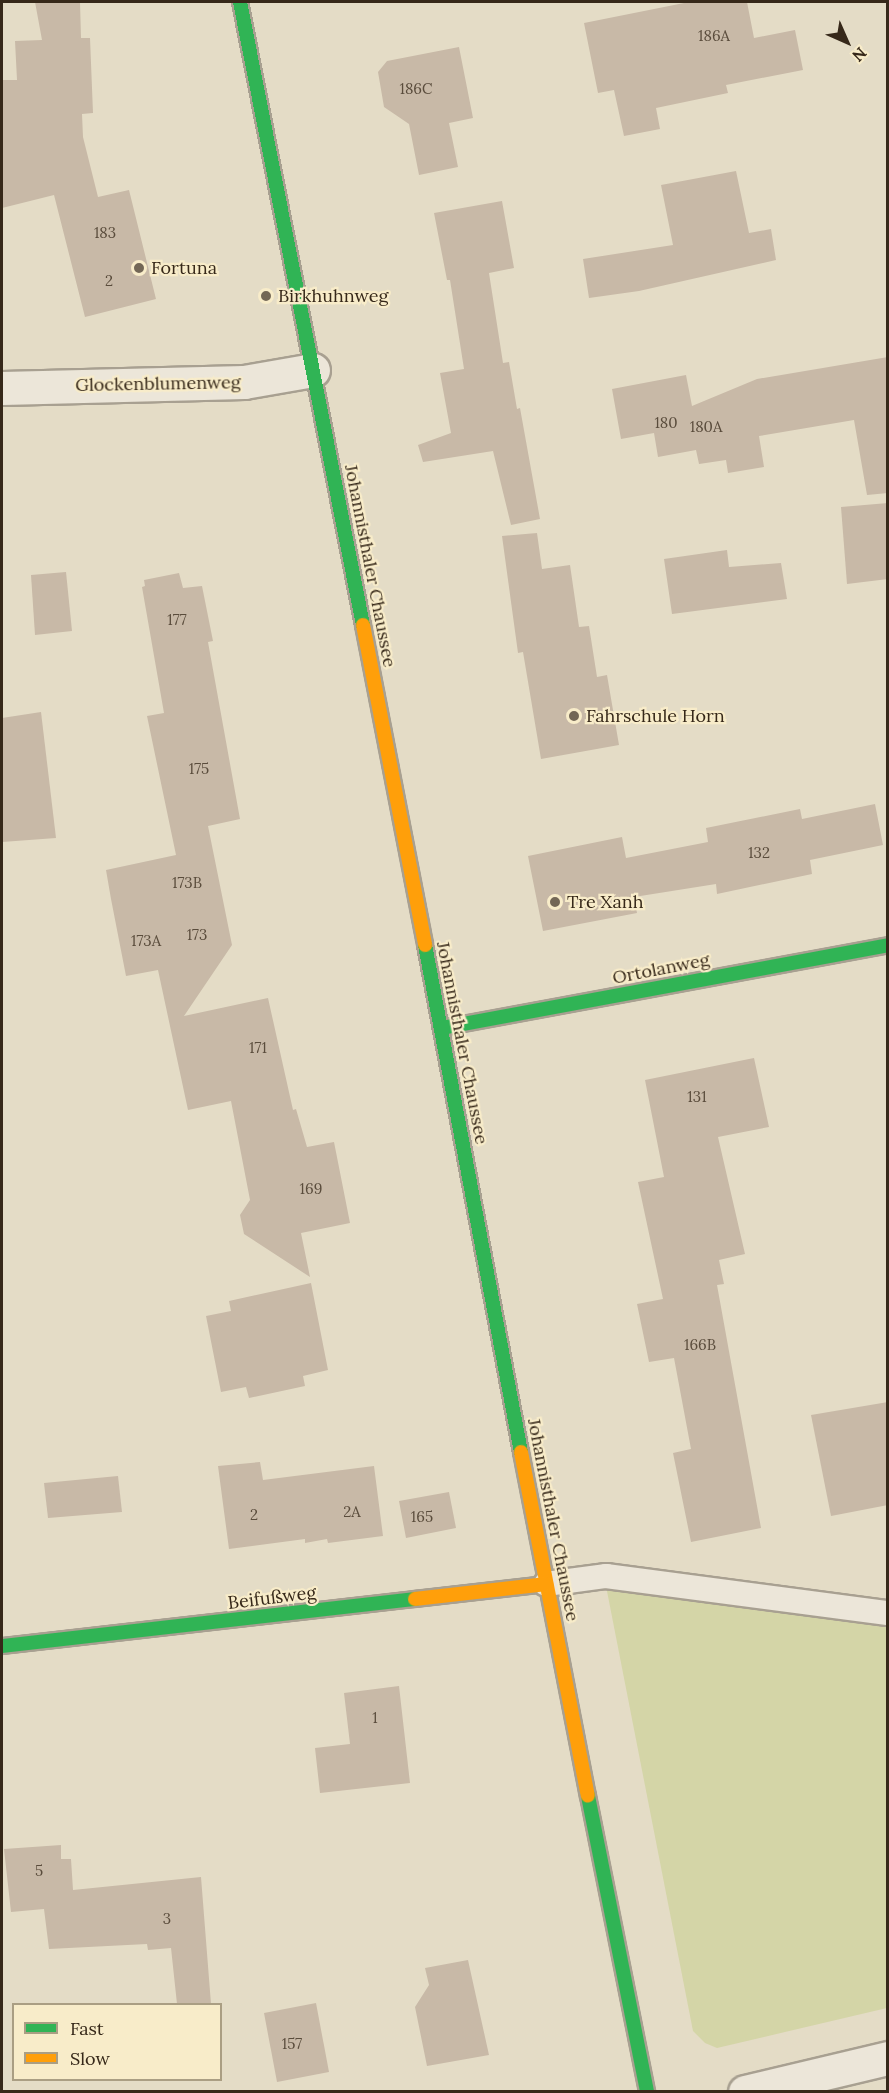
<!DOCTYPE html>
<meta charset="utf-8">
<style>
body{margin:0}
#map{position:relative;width:889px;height:2093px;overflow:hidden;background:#e4dcc6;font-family:Lora,serif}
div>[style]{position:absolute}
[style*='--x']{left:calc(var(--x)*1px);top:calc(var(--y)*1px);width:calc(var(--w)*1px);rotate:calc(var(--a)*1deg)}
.green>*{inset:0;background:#d4d5a7}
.building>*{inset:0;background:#c8b9a7}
.roads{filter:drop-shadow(2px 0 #a8a091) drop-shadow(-2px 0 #a8a091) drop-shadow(0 2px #a8a091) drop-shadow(0 -2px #a8a091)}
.lane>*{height:24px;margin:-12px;padding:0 12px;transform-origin:12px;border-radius:12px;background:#ece6d9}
.street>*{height:33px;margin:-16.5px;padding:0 16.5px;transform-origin:16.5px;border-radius:16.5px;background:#ece6d9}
.fast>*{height:14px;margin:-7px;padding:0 7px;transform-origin:7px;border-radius:7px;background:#30b455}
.slow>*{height:14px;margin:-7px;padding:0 7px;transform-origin:7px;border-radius:7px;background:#ff9f0a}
.dots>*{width:16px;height:16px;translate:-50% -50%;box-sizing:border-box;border:3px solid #f8ecc9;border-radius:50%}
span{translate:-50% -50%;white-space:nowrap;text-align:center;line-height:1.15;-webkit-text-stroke:4.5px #f8ecc9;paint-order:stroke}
.number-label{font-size:15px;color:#5a4c3c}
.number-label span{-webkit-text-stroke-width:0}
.poi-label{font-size:18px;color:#362819}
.left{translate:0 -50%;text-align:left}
.street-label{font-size:18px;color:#362819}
.frame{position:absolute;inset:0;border:3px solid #362819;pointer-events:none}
.legend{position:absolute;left:12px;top:2003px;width:210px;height:78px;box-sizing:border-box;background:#f8ecc9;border:2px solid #aa9e83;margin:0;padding:8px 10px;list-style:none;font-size:18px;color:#362819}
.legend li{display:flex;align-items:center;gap:12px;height:30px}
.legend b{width:30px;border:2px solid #aa9e83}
.north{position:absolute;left:817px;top:12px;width:60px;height:60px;-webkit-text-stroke:4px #f8ecc9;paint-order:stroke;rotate:135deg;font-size:16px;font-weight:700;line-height:24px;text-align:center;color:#362819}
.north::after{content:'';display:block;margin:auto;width:21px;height:27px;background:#362819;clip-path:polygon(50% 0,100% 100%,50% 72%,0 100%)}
</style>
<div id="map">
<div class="green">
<i style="clip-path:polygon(606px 1586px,887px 1625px,887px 2008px,717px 2048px,705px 2043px,693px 2031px)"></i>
</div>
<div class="building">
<i style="clip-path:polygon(35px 2px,80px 2px,81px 38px,90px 38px,93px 113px,82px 114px,83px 137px,98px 197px,129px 190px,156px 299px,85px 317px,54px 195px,2px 208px,2px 80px,17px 80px,15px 41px,42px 40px)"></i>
<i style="clip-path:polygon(689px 2px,747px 2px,754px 38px,795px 30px,803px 70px,726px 85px,728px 93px,656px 108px,660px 129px,624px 136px,614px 90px,598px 93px,584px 23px)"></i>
<i style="clip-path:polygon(459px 47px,473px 118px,449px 123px,458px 167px,419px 175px,409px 124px,384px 107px,378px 72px,387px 61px)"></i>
<i style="clip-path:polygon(736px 171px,749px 233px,771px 229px,776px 260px,639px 291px,589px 298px,583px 259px,673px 245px,661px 185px)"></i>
<i style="clip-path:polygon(502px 201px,514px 268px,489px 273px,503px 363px,509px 362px,517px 409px,520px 408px,540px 519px,511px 525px,493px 451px,423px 462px,418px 445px,451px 433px,440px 373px,464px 369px,450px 280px,447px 280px,434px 213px)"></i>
<i style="clip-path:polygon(888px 357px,888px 493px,867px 495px,854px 420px,759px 436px,764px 467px,728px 473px,726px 460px,699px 464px,696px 450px,658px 457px,654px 433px,621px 439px,612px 389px,686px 375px,692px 406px,757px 379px)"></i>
<i style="clip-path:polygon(888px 503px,888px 579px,847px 584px,841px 507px)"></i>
<i style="clip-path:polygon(537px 533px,542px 569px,570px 565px,579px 627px,589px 626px,597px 677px,607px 675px,619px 745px,541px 759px,523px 652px,518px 653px,502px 536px)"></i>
<i style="clip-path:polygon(727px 550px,729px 567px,781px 563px,787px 599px,672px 614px,664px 559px)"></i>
<i style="clip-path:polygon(66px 572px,72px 631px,35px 635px,31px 575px)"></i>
<i style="clip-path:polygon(179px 573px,183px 588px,202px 586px,213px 641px,208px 642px,240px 819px,208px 826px,232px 945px,184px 1016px,268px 998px,293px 1110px,296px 1109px,307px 1147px,334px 1142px,350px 1223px,301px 1233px,310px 1277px,244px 1234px,240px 1215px,250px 1200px,231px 1101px,188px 1110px,158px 970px,126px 976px,111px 899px,106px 870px,176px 855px,147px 716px,164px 713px,142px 587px,145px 586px,144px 580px)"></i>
<i style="clip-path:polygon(41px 712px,56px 838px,2px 842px,2px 718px)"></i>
<i style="clip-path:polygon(875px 804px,883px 845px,810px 860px,812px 874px,717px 894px,716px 884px,634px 897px,637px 913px,543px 931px,528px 856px,622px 837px,626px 858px,708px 842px,706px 828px,800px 809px,802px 819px)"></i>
<i style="clip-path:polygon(754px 1058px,769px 1127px,718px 1137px,745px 1254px,719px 1260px,724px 1284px,717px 1285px,761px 1528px,691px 1542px,673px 1453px,691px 1449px,674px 1358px,649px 1362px,637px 1304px,663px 1299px,638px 1182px,664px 1177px,645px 1080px)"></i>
<i style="clip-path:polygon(311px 1283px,328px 1370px,303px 1376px,305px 1386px,249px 1398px,246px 1387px,221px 1392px,206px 1316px,231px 1311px,229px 1301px)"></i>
<i style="clip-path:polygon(888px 1402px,888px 1505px,831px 1516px,811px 1415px)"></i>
<i style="clip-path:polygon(260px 1462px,263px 1480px,374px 1466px,383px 1536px,328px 1543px,327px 1539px,305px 1543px,305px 1539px,229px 1549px,218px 1466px)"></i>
<i style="clip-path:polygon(118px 1476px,122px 1512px,48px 1518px,44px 1483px)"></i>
<i style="clip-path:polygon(449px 1492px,456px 1528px,406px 1538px,399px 1501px)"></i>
<i style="clip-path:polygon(399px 1686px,410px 1783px,320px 1793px,315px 1748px,350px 1744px,344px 1693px)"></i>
<i style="clip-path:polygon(61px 1845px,61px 1859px,71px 1859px,73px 1890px,201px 1877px,211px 2004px,177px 2004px,171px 1948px,148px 1950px,147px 1944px,49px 1949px,44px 1909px,11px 1912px,4px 1849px)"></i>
<i style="clip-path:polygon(468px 1960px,489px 2055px,427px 2066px,415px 2007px,429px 1985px,425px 1968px)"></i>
<i style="clip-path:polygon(316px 2003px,329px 2072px,277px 2082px,264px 2013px)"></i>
</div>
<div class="roads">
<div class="lane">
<i style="--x:546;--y:1584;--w:61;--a:-7.6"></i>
<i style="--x:606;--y:1576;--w:284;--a:7.5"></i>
</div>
<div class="street">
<i style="--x:2;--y:388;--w:242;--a:-1.4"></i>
<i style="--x:244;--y:382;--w:70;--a:-9.9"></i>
<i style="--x:745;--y:2092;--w:147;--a:-13.4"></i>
</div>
<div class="fast">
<i style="--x:240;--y:2;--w:635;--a:78.83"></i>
<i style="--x:425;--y:945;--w:516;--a:79.28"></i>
<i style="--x:441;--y:1028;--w:455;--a:-10.5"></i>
<i style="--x:2;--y:1646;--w:416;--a:-6.5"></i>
<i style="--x:588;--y:1796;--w:302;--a:78.7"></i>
</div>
<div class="slow">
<i style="--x:363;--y:625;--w:326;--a:79"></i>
<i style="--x:521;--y:1452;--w:350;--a:79"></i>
<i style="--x:415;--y:1599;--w:132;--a:-6.5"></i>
</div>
</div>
<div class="dots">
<i style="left:139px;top:268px;background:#736756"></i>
<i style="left:266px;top:296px;background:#736756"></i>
<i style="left:574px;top:716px;background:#736756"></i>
<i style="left:555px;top:902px;background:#736756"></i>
</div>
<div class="number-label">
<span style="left:714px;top:36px">186A</span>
<span style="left:416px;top:89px">186C</span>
<span style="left:105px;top:233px">183</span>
<span style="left:109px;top:281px">2</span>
<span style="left:666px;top:423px">180</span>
<span style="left:706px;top:427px">180A</span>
<span style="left:177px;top:620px">177</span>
<span style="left:199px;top:769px">175</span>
<span style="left:759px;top:853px">132</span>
<span style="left:187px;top:883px">173B</span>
<span style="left:197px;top:935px">173</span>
<span style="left:146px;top:941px">173A</span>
<span style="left:258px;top:1048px">171</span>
<span style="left:697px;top:1097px">131</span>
<span style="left:311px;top:1189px">169</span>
<span style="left:700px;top:1345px">166B</span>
<span style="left:352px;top:1512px">2A</span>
<span style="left:254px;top:1515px">2</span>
<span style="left:422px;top:1517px">165</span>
<span style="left:375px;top:1718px">1</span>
<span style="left:39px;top:1871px">5</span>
<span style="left:167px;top:1919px">3</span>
<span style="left:292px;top:2044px">157</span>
</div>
<div class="poi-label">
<span class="left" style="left:151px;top:268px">Fortuna</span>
<span class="left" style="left:278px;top:296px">Birkhuhnweg</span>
<span class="left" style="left:586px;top:716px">Fahrschule Horn</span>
<span class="left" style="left:567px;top:902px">Tre Xanh</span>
</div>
<div class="street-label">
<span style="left:158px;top:384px;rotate:-1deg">Glockenblumenweg</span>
<span style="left:370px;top:566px;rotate:79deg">Johannisthaler Chaussee</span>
<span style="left:661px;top:969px;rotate:-11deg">Ortolanweg</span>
<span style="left:462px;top:1043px;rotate:79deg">Johannisthaler Chaussee</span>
<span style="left:553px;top:1520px;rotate:79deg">Johannisthaler Chaussee</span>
<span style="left:272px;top:1598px;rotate:-7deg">Beifußweg</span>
</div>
<div class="frame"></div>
<ul class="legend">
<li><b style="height:8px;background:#30b455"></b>Fast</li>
<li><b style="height:8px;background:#ff9f0a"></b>Slow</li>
</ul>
<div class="north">N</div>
</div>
